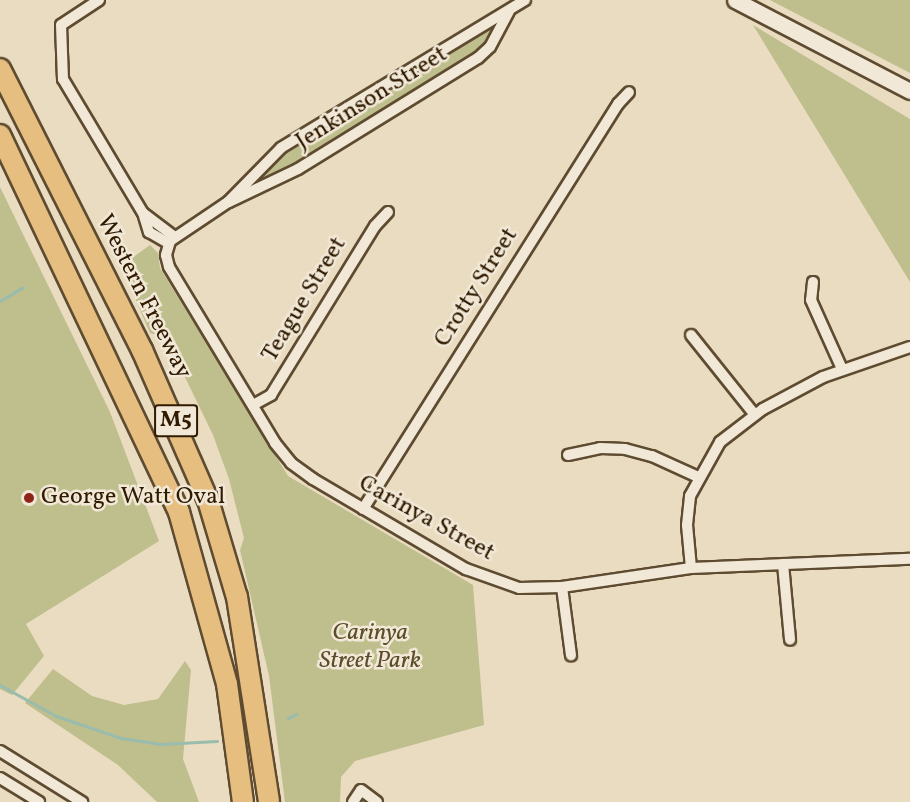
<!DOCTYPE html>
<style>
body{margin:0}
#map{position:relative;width:910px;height:802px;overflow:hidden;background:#eadcc1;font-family:Vollkorn,serif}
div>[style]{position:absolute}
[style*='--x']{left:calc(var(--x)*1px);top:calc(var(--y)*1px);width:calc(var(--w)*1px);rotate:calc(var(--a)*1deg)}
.green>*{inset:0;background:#bfbe8d}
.stream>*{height:3px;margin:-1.5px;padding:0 1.5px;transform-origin:1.5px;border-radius:1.5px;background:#99bcad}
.roads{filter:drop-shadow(2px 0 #5e4b30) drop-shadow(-2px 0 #5e4b30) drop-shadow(0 2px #5e4b30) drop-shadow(0 -2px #5e4b30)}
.minor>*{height:10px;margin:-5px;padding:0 5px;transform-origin:5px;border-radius:5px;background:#f1e8d7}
.secondary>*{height:15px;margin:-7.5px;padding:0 7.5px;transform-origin:7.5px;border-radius:7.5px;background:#f1e8d7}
.motorway>*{height:20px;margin:-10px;padding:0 10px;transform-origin:10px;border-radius:10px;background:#e5be80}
.dots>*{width:16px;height:16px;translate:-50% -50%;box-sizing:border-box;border:3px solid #f1e8d7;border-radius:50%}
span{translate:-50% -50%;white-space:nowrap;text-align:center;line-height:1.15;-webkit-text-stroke:5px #f1e8d7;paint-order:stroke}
.shield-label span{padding:2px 4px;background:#f1e8d7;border:2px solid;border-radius:4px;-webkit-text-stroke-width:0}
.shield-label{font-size:22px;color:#301b00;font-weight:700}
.street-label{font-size:24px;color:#301b00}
.poi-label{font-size:24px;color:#301b00}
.left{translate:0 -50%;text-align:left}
.park-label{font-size:24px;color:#5b4c2a;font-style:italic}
</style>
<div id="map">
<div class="green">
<i style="clip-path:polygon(770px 0,910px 0,910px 73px)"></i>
<i style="clip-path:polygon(753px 25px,910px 119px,910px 282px)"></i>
<i style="clip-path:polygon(492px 28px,488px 43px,470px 58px,287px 170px,257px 182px,290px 150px)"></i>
<i style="clip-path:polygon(0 187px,110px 412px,159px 541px,26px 624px,44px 656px,12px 695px,0 689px)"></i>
<i style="clip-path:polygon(150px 245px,158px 253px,160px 268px,288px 476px,473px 585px,484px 725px,355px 761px,341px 777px,340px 802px,285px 802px,269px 676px,240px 550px,244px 538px,229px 479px,213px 435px,166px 338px,150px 333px,121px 266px)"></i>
<i style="clip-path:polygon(185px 661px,191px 670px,183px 759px,199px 802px,157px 802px,118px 765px,25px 703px,53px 669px,92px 696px,124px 705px,158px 699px)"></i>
</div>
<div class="stream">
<i style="--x:0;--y:301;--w:26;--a:-31"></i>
<i style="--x:0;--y:685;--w:64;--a:29"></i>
<i style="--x:56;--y:716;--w:69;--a:18.7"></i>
<i style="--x:121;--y:738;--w:40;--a:8.5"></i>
<i style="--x:161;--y:744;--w:56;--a:-3.1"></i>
<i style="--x:288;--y:718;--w:9;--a:-27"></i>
</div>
<div class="roads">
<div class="minor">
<i style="--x:99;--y:0;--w:45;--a:146.7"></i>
<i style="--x:61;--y:25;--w:54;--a:87.9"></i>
<i style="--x:63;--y:79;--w:156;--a:59.2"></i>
<i style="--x:143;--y:213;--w:38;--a:37"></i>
<i style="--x:525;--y:0;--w:285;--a:148.8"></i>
<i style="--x:281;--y:148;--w:76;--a:134.5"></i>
<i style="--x:228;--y:202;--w:70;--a:146.1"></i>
<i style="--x:170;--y:241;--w:15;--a:106"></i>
<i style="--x:166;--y:255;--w:12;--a:76"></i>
<i style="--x:169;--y:267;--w:205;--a:58.9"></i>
<i style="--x:275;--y:443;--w:26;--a:51"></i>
<i style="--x:291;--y:463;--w:27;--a:36"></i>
<i style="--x:313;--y:479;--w:178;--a:30.5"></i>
<i style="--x:466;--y:569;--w:56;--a:19.7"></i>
<i style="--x:519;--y:588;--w:43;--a:-1.3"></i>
<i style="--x:562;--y:587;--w:130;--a:-8.4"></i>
<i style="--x:691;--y:568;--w:219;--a:-2.4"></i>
<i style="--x:229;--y:202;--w:76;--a:-25.6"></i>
<i style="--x:298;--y:169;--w:211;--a:-31.7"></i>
<i style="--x:478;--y:58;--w:16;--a:-43"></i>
<i style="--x:490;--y:47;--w:40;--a:-62"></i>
<i style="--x:144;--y:216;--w:17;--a:73"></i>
<i style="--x:149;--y:232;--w:22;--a:30"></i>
<i style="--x:813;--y:282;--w:18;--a:96"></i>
<i style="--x:811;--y:300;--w:76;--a:65.8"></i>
<i style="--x:691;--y:335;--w:102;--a:51.3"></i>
<i style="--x:253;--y:405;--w:21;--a:-29"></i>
<i style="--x:271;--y:395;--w:198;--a:-58.4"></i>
<i style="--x:375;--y:226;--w:19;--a:-47"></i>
<i style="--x:568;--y:455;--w:33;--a:-12"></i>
<i style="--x:600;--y:448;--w:25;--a:2"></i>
<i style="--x:625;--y:449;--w:28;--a:15"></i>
<i style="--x:652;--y:456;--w:51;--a:24.5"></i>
<i style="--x:363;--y:509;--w:479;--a:-57.8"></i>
<i style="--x:618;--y:104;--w:16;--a:-47"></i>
<i style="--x:783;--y:564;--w:76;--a:84.7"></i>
<i style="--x:691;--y:568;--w:43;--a:-95.3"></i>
<i style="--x:687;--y:525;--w:29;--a:-84"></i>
<i style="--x:690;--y:496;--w:62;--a:-60.9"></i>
<i style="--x:720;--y:442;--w:54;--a:-37.5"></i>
<i style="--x:763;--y:409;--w:68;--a:-28.1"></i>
<i style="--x:823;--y:377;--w:92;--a:-19"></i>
<i style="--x:562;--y:587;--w:69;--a:82.5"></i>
<i style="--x:0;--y:751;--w:97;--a:31.9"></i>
<i style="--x:0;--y:778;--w:46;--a:31.6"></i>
<i style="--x:353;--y:802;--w:14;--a:-56"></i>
<i style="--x:361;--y:790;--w:20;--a:37"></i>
</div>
<div class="secondary">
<i style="--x:735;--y:0;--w:197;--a:27.5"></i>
</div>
<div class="motorway">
<i style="--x:0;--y:69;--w:315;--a:63.2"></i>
<i style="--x:142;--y:350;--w:164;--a:66.3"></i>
<i style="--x:208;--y:500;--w:101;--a:73.4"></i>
<i style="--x:237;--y:597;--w:207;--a:81.1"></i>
<i style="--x:0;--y:135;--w:417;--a:64.6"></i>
<i style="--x:179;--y:512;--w:179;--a:74.4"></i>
<i style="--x:227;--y:684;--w:119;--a:82.3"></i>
</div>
</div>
<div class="dots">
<i style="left:29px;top:498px;background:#8f2418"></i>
</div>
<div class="shield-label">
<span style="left:176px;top:421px">M5</span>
</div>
<div class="street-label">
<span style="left:372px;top:99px;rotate:-32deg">Jenkinson Street</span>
<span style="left:477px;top:288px;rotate:-58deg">Crotty Street</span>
<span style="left:143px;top:297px;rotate:63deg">Western Freeway</span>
<span style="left:305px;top:300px;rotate:-59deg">Teague Street</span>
<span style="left:426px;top:519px;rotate:29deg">Carinya Street</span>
</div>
<div class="poi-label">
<span class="left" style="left:41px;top:498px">George Watt Oval</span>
</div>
<div class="park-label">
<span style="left:370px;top:648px">Carinya<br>Street Park</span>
</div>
</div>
